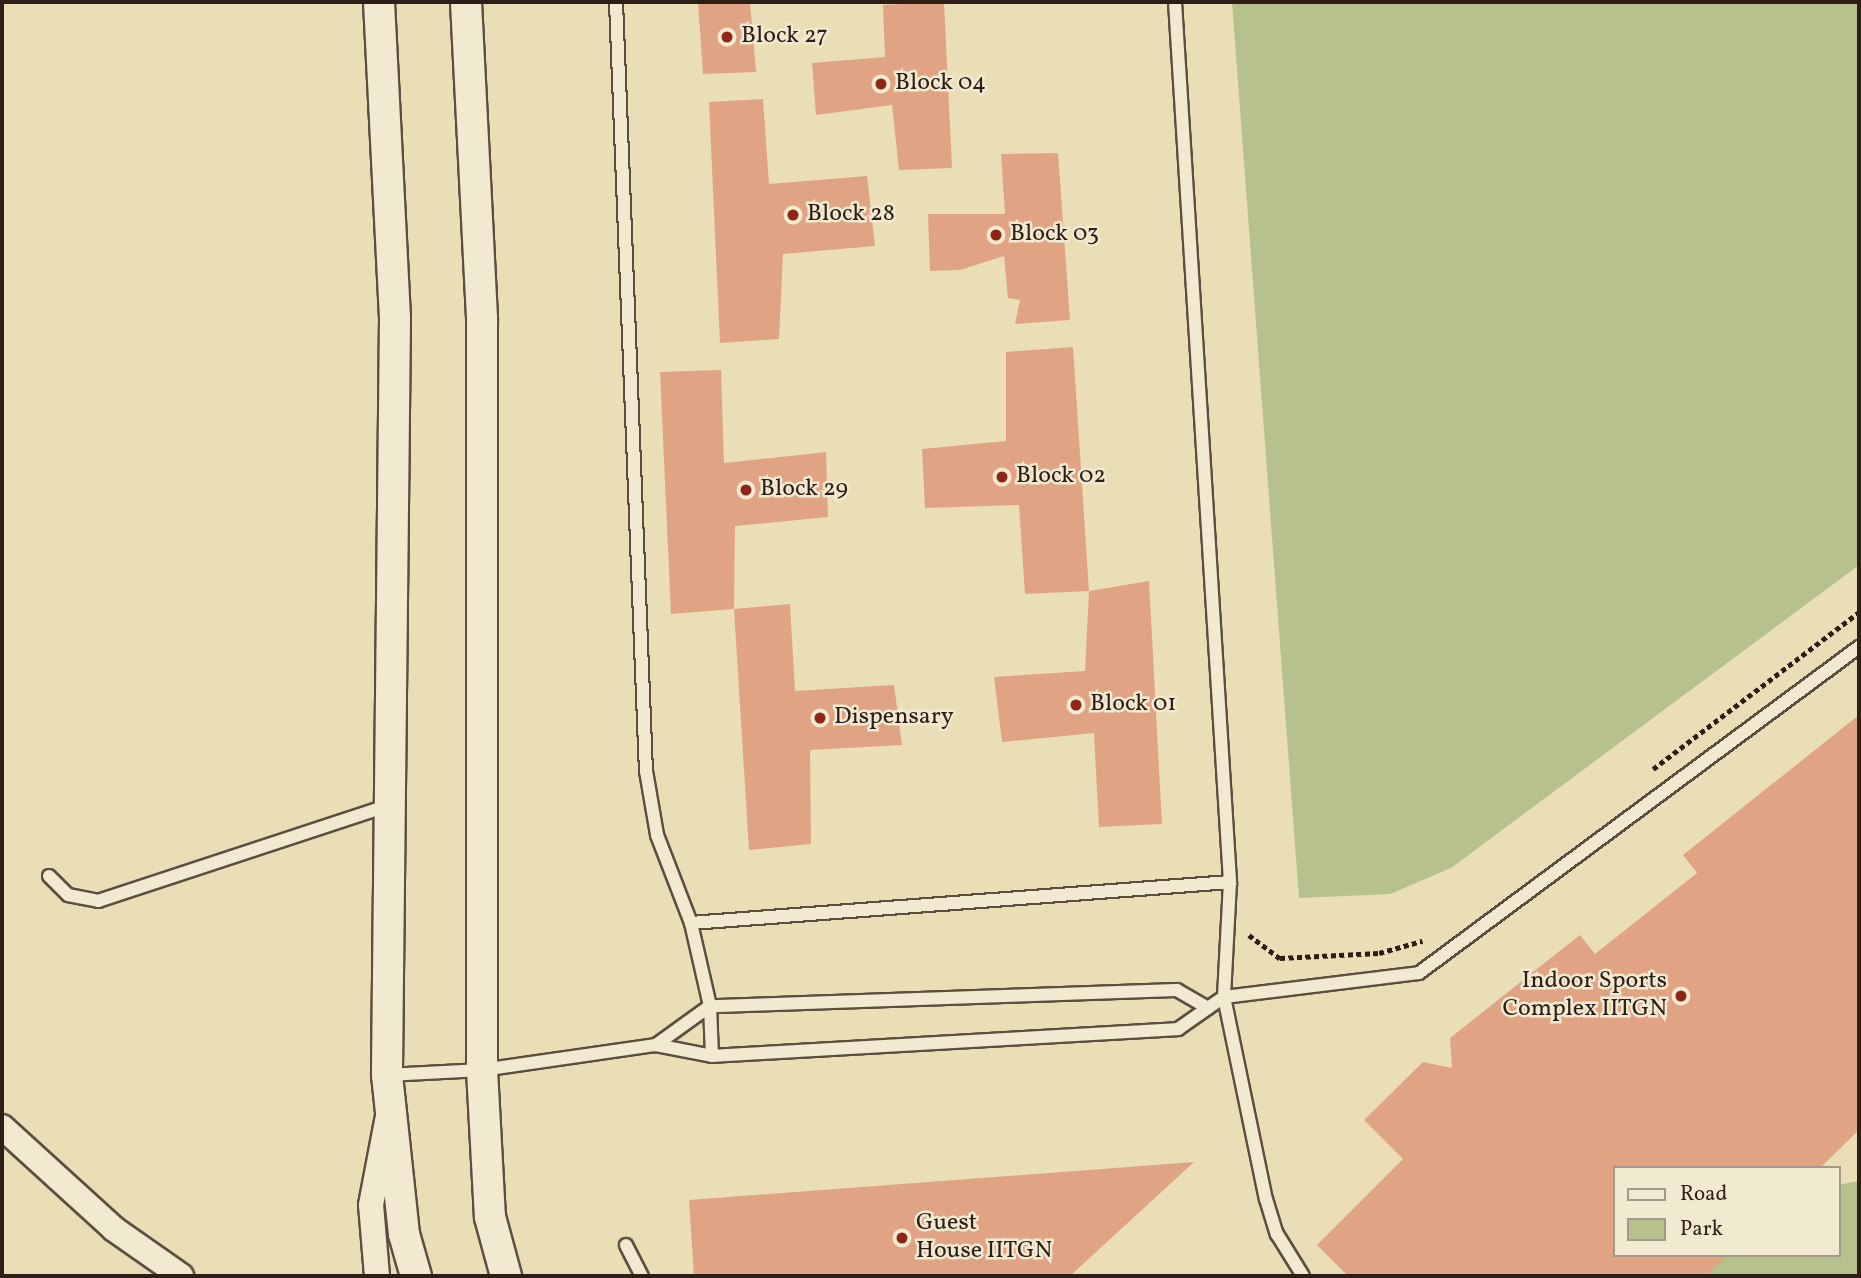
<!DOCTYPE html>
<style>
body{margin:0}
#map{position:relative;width:1861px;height:1278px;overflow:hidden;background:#eadeb6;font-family:Vollkorn,serif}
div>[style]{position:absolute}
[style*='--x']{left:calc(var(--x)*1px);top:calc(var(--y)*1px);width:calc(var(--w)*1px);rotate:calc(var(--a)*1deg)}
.green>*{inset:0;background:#b6c18e}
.building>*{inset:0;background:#e0a484}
.path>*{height:4.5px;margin-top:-2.25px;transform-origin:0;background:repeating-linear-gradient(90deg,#2d1f18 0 5px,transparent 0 8.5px)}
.roads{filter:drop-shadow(2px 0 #5c4f40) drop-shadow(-2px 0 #5c4f40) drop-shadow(0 2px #5c4f40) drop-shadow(0 -2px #5c4f40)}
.service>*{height:12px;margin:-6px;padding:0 6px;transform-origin:6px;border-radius:6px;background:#f1ead0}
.minor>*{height:24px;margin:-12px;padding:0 12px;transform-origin:12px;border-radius:12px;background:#f1ead0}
.tertiary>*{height:30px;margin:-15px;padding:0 15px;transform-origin:15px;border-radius:15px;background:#f1ead0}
.dots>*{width:19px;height:19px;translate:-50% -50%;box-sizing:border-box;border:4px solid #f1ead0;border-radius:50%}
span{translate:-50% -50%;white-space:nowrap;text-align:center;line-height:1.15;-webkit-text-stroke:5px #f1ead0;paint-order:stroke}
.poi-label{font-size:24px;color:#2d1f18}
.left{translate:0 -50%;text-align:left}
.right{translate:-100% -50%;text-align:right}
.frame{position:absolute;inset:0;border:4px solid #2d1f18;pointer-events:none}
.legend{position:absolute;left:1613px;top:1166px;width:228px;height:91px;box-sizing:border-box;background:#f1ead0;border:2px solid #a39986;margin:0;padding:9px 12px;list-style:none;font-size:21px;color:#2d1f18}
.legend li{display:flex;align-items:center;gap:14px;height:35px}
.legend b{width:35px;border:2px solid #a39986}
</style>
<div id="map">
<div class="green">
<i style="clip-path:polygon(1232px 2px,1859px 2px,1859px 565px,1451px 868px,1390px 894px,1299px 898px)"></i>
<i style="clip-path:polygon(1859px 1181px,1859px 1276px,1695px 1276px,1716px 1255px,1838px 1255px,1838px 1185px)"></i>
</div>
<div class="building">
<i style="clip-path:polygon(698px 2px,750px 2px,756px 72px,703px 74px)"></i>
<i style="clip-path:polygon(944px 2px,952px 168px,899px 170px,892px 105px,816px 115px,812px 63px,885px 57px,883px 5px)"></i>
<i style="clip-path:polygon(763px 99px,769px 184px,867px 176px,875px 246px,783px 254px,779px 339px,720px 343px,709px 102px)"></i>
<i style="clip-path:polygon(1058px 153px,1070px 320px,1015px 324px,1020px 300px,1008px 298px,1004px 256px,960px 270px,930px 271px,928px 214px,1005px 214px,1001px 154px)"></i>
<i style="clip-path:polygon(1073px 347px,1089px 591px,1025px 594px,1019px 505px,925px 508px,922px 449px,1006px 441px,1006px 352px)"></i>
<i style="clip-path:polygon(721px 370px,724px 463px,826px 452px,828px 517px,735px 526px,734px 609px,671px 614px,660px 372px)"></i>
<i style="clip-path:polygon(1149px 581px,1162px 824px,1099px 827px,1094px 733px,1002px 742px,994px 677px,1085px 671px,1089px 591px)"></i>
<i style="clip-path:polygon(790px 604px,795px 691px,894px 685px,902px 745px,810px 750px,811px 844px,749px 850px,734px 609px)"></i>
<i style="clip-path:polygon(1859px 715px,1859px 1130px,1820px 1168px,1614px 1168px,1614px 1255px,1728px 1255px,1706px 1276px,1348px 1276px,1317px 1245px,1403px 1159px,1364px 1120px,1423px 1062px,1452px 1068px,1450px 1038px,1580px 935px,1595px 954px,1697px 873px,1683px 855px)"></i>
<i style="clip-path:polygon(1194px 1162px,1070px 1276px,694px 1276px,689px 1200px)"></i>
</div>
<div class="path">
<i style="--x:1653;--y:769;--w:259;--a:-37.3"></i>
<i style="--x:1249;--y:935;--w:39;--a:37"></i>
<i style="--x:1280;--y:958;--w:99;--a:-2.9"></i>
<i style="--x:1379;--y:953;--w:45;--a:-15.6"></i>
</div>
<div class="roads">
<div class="service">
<i style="--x:616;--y:2;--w:770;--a:87.77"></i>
<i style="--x:646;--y:771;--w:65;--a:80.2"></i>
<i style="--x:657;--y:835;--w:94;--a:68.9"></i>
<i style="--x:691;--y:923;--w:85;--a:77.1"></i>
<i style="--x:710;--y:1006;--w:50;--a:87.7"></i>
<i style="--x:1175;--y:2;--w:882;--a:86.42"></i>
<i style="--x:1230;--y:882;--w:115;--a:93"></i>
<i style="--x:1224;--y:997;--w:206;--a:78.3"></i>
<i style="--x:1266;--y:1199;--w:37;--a:73"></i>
<i style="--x:1277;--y:1234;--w:49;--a:58.2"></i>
<i style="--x:49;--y:876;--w:27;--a:45"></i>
<i style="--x:68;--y:895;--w:31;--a:11"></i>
<i style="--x:98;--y:901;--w:304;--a:-18.2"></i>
<i style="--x:691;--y:923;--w:541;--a:-4.35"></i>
<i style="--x:1208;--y:1008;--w:19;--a:-35"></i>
<i style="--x:1224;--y:997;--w:196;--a:-7"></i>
<i style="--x:1419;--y:973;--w:548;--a:-36.54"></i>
<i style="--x:387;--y:1075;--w:95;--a:-3"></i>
<i style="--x:482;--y:1070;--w:176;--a:-8.2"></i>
<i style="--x:656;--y:1045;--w:57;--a:11.1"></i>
<i style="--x:712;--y:1056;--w:467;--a:-3.3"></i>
<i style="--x:1178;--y:1029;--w:37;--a:-35"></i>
<i style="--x:1208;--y:1008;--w:36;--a:-150"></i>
<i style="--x:1177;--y:990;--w:467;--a:178"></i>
<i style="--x:710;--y:1006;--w:67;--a:144.2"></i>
<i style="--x:626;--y:1245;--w:35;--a:63"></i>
</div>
<div class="minor">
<i style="--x:2;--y:1127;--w:151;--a:42.3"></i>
<i style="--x:114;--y:1229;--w:82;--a:35"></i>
<i style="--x:377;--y:1276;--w:71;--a:-94.8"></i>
<i style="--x:371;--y:1205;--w:86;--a:-79.2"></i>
</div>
<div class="tertiary">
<i style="--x:379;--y:2;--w:317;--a:87.1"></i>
<i style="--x:395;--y:319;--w:756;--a:90.61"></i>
<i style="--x:387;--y:1075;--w:160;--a:83.9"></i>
<i style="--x:404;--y:1234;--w:44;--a:74.1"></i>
<i style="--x:466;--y:2;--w:316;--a:87.1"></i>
<i style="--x:482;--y:318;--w:752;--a:90"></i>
<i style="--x:482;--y:1070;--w:147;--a:86.9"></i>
<i style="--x:490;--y:1217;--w:61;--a:74.8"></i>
</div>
</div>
<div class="dots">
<i style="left:727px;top:37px;background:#8f2418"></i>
<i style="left:881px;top:84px;background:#8f2418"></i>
<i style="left:793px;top:215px;background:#8f2418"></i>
<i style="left:996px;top:235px;background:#8f2418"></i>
<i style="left:1002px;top:477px;background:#8f2418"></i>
<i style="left:746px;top:490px;background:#8f2418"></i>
<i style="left:1076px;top:705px;background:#8f2418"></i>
<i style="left:820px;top:718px;background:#8f2418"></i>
<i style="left:1681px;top:996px;background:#8f2418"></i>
<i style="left:902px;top:1238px;background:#8f2418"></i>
</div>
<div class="poi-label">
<span class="left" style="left:741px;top:37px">Block 27</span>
<span class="left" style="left:895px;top:84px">Block 04</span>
<span class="left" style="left:807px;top:215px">Block 28</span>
<span class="left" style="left:1010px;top:235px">Block 03</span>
<span class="left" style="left:1016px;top:477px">Block 02</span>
<span class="left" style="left:760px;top:490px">Block 29</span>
<span class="left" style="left:1090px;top:705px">Block 01</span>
<span class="left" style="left:834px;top:718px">Dispensary</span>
<span class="right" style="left:1667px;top:996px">Indoor Sports<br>Complex IITGN</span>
<span class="left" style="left:916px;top:1238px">Guest<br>House IITGN</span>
</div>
<div class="frame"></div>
<ul class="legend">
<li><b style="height:9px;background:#f1ead0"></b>Road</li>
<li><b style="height:19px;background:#b6c18e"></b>Park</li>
</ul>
</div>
